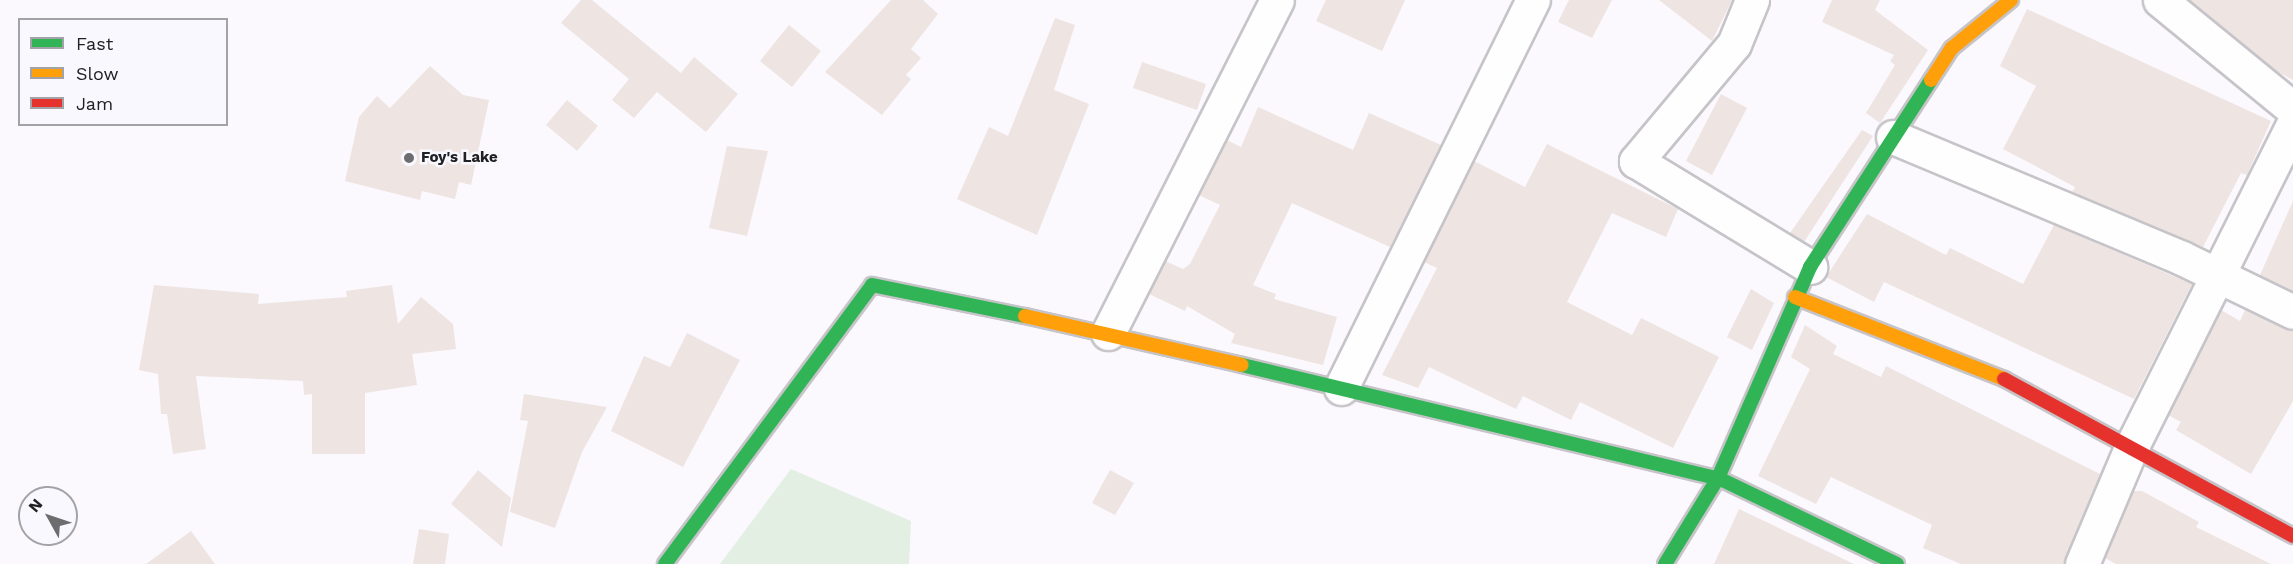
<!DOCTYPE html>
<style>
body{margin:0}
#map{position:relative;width:2293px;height:564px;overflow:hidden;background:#fbf9fe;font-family:"Work Sans",sans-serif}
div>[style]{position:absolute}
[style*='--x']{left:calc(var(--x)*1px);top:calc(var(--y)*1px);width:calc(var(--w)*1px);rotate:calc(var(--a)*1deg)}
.green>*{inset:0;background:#e2efe2}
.building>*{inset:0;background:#eee4e2}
.roads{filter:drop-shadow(2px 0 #c6c4c8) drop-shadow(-2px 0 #c6c4c8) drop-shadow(0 2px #c6c4c8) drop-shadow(0 -2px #c6c4c8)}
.street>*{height:33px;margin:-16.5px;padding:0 16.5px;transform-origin:16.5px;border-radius:16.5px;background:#fefeff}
.fast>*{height:14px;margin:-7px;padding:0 7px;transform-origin:7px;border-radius:7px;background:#30b455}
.slow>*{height:14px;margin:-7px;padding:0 7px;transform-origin:7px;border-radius:7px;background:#ff9f0a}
.jam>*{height:14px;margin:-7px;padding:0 7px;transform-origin:7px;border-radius:7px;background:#e5322d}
.dots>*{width:16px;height:16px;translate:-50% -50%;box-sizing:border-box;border:3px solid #faf8ff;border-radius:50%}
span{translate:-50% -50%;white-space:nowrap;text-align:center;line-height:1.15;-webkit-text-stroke:5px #faf8ff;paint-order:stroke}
.poi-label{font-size:15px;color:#212123;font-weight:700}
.left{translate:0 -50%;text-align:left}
.legend{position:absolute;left:18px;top:18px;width:210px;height:108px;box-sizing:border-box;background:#faf8ff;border:2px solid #a3a2a7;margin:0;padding:8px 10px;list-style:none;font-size:18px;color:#212123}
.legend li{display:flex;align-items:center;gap:12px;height:30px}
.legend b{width:30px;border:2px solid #a3a2a7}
.north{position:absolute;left:18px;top:486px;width:60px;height:60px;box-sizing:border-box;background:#faf8ff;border:2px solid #a3a2a7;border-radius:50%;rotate:310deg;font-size:16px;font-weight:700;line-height:24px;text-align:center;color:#212123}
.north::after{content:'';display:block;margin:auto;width:21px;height:27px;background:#6d6d70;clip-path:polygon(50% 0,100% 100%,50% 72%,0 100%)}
</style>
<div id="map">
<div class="green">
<i style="clip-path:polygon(791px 469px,911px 521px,909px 564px,720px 564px)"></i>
</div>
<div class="building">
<i style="clip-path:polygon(581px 0,592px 0,681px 73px,694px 57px,738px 94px,706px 132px,657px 92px,634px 118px,612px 100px,629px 79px,561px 23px)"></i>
<i style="clip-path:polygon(891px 0,923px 0,938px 14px,911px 49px,921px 58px,906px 75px,911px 79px,882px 115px,825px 72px)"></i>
<i style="clip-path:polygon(1326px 0,1405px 0,1382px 51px,1316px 21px)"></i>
<i style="clip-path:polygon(1569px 0,1612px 0,1592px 38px,1558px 22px)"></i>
<i style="clip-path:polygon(1659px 0,1732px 0,1712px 41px)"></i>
<i style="clip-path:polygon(1832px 0,1880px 0,1875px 10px,1928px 50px,1880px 123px,1866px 113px,1895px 65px,1890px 61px,1894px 55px,1822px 22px)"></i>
<i style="clip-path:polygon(2190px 0,2293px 0,2293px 80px,2276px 71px)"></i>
<i style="clip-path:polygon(2027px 9px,2271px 121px,2247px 175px,2241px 173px,2203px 247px,2072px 192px,2075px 187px,2003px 149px,2036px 86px,2000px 66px)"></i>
<i style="clip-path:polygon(1055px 18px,1075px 25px,1054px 90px,1089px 104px,1037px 235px,957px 199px,989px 127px,1008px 136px)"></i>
<i style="clip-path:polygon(789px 25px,821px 51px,792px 87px,760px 61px)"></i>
<i style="clip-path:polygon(1142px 62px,1206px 84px,1197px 110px,1133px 88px)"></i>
<i style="clip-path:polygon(430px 66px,463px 95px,489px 100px,471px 185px,459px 182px,455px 199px,422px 191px,420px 200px,345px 181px,359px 117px,377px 96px,390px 108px)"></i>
<i style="clip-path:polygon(1721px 94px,1747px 108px,1712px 175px,1686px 161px)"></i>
<i style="clip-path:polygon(567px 100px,598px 126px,577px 151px,546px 125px)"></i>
<i style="clip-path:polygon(1258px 107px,1353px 150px,1369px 113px,1441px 145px,1390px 247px,1292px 203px,1253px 285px,1276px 294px,1274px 299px,1337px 317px,1323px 365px,1231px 343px,1235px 334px,1187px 306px,1185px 311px,1149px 294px,1165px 261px,1183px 269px,1190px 264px,1220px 205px,1199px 195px,1227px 140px,1241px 147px)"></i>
<i style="clip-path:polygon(1862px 130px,1873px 136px,1804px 242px,1790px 233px)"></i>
<i style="clip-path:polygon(1547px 144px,1678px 209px,1666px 237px,1612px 213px,1567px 302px,1632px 335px,1641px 318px,1719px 357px,1673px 448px,1580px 402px,1571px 420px,1523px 396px,1516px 409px,1429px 367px,1418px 388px,1382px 375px,1437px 268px,1424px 262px,1474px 161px,1525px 187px)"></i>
<i style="clip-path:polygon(727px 146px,768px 151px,747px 236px,709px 228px)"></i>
<i style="clip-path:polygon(2293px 201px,2293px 291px,2260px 275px)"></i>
<i style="clip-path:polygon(1867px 214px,1946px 255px,1950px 248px,2023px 284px,2054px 225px,2192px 284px,2134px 399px,1884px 282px,1874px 302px,1826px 277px)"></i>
<i style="clip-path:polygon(154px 285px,259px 294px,258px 304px,347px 297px,346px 291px,392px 285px,398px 324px,421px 297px,453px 324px,456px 349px,412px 354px,417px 385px,365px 393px,365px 454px,312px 454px,312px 394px,304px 395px,303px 381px,196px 376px,206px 449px,173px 454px,167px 414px,161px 414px,158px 374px,139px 370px)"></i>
<i style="clip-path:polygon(1751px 289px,1774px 303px,1752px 350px,1727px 337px)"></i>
<i style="clip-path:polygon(2221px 310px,2240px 321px,2245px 310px,2293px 331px,2293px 401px,2251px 474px,2176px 430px,2181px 422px,2168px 415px)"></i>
<i style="clip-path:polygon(1805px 325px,1837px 346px,1833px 354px,1881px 377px,1886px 366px,2100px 474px,2064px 564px,1961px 564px,1923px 548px,1932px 525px,1831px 477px,1816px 504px,1758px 476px,1810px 369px,1791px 357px)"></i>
<i style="clip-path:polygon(687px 333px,740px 360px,683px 467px,611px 431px,644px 356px,670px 367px)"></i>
<i style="clip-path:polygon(524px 394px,607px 407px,582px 452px,555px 528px,510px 512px,528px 421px,520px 420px)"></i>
<i style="clip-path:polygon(478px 470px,511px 498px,502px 547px,451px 504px)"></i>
<i style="clip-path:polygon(1110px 470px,1134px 483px,1115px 515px,1092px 503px)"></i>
<i style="clip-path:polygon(2133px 491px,2142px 491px,2199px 522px,2196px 527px,2271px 564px,2116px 564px,2105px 558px)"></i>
<i style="clip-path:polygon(1739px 509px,1854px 564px,1714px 564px)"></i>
<i style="clip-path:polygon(419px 529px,449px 534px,445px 564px,413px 564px)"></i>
<i style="clip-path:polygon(191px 531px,215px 564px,146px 564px)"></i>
</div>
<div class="roads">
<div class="street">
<i style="--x:1752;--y:0;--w:48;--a:112.2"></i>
<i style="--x:1734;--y:44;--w:153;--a:129.9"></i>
<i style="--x:1636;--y:161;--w:204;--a:31.3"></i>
<i style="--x:2160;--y:0;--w:172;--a:39.3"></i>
<i style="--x:1893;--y:137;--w:313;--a:22.7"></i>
<i style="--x:2182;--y:258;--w:123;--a:25.9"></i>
<i style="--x:1108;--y:333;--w:373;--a:-63.1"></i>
<i style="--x:1341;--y:388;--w:433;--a:-63.7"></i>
<i style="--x:2082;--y:564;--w:126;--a:-67.1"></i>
<i style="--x:2131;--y:448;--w:362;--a:-63.4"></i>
</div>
<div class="fast">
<i style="--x:1242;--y:365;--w:489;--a:13.4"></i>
<i style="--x:1718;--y:478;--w:101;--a:121.6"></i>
<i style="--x:665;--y:564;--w:347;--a:-53.4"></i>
<i style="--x:872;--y:285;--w:156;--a:11.5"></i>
<i style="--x:1897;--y:564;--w:199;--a:-154.3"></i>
<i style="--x:1718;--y:478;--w:230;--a:-66.4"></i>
<i style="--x:1810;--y:267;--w:223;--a:-57.1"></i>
</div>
<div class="slow">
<i style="--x:1931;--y:80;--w:38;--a:-57"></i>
<i style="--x:1952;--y:48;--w:76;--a:-39.1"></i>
<i style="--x:1795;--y:297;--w:225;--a:21.4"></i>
<i style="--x:1025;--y:316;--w:222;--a:12.7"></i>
</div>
<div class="jam">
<i style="--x:2004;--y:379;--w:329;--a:28.5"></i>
</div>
</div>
<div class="dots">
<i style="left:409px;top:158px;background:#6d6d70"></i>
</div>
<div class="poi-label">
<span class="left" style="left:421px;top:158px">Foy's Lake</span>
</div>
<ul class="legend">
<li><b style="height:8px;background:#30b455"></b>Fast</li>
<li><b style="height:8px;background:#ff9f0a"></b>Slow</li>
<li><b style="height:8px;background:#e5322d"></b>Jam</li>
</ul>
<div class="north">N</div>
</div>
